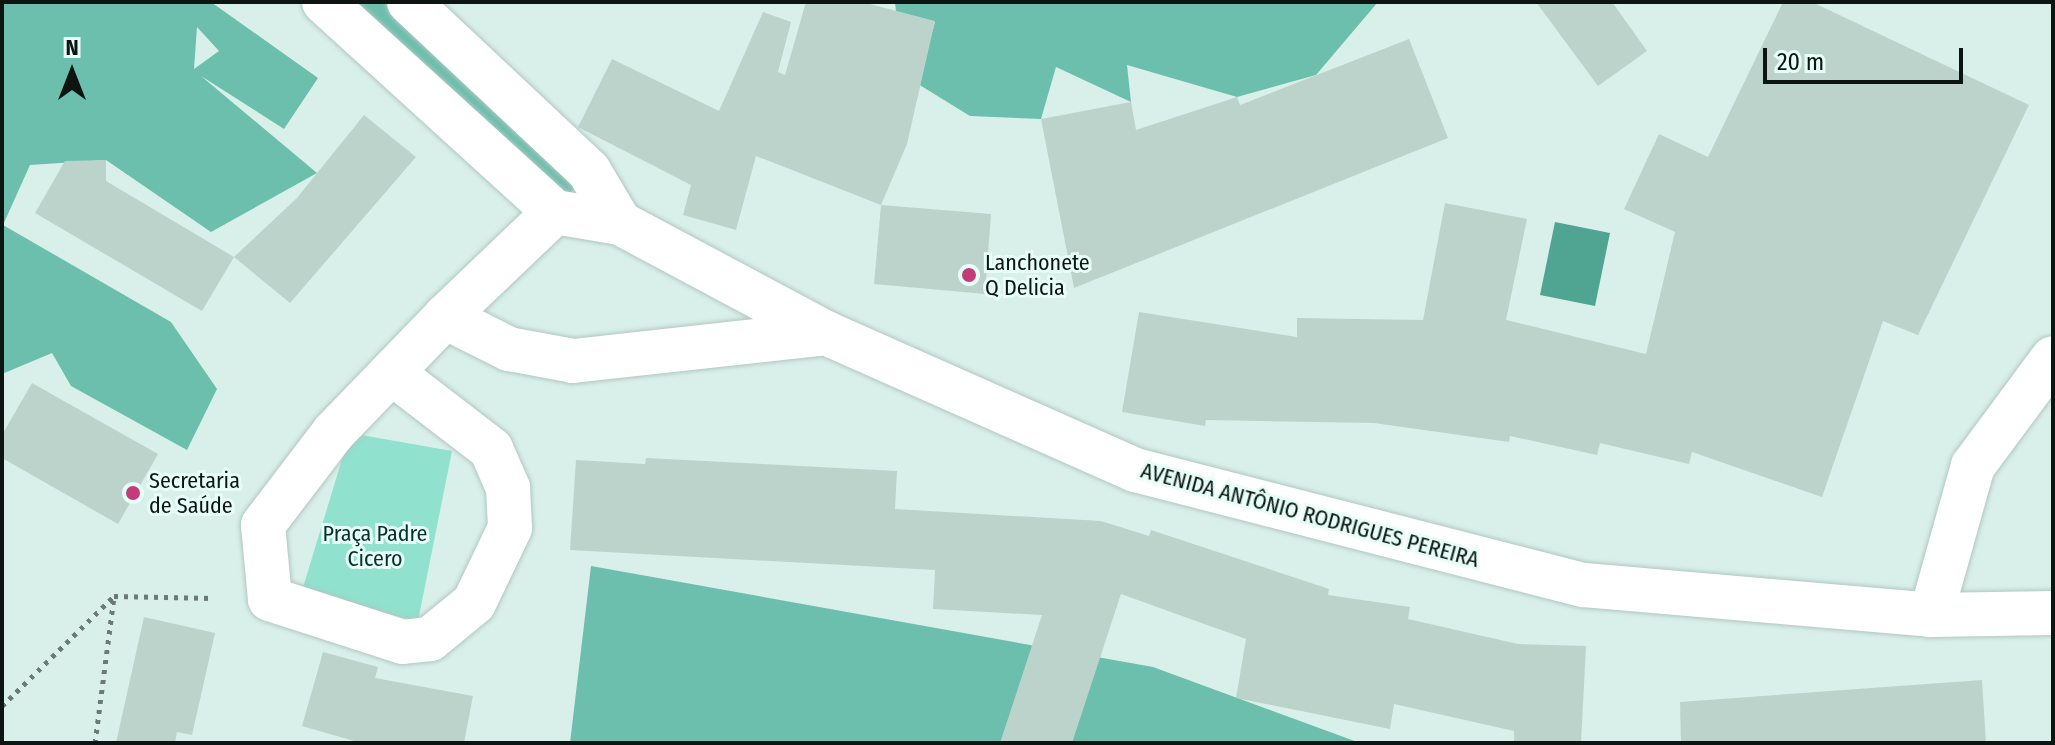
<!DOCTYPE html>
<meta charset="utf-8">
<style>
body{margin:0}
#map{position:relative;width:2055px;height:745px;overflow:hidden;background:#d9f0ea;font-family:"Fira Sans Condensed",sans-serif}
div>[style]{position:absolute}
.green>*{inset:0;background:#90e1ce}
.forest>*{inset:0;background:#6bbfac}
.water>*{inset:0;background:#50a592}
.building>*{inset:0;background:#bcd3cc}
.path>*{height:5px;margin-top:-2.5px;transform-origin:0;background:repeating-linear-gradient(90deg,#6b7a76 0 4px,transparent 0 10px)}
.roads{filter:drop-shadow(0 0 2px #b1c7c1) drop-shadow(0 0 2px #b1c7c1)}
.minor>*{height:44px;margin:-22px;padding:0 22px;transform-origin:22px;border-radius:22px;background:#fff}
.tertiary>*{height:44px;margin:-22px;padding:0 22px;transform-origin:22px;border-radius:22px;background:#fff}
.dots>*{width:22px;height:22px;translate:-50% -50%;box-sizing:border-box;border:4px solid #e6fef7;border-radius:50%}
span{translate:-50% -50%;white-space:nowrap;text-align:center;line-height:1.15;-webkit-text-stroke:6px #e6fef7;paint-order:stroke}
.poi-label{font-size:22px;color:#0c1512}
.left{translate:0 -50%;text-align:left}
.street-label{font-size:22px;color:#0c1512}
.park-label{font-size:22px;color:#08312a}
.frame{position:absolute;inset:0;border:4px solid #0c1512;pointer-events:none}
.north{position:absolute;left:32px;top:32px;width:80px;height:80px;-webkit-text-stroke:6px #e6fef7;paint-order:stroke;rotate:0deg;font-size:22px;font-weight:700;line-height:32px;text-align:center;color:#0c1512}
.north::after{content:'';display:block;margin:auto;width:28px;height:36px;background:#0c1512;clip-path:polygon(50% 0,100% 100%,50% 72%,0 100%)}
.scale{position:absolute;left:1763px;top:48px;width:200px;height:36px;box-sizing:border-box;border:4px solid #0c1512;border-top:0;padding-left:10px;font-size:24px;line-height:28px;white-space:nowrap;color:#0c1512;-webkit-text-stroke:6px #e6fef7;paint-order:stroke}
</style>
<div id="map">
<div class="green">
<div style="clip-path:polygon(350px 433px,452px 451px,418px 621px,301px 594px)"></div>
</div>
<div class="forest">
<div style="clip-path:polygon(evenodd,2px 2px,211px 2px,318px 78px,284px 129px,201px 76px,317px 173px,211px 232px,106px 160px,30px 165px,3px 225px,171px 322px,217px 389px,187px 450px,71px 386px,52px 353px,2px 374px,2px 2px,197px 27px,219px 51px,194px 69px,197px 27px)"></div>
<div style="clip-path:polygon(324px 2px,409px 2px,589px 171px,555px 212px)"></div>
<div style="clip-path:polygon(895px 2px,1378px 2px,1316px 75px,1237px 97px,1127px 65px,1131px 102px,1056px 67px,1041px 119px,970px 116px,918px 84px,935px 22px,896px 12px)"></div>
<div style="clip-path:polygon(591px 566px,1153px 667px,1360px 743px,570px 743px)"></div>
</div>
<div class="water">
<div style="clip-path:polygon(1555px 222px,1610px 233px,1595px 306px,1540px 295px)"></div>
</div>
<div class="building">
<div style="clip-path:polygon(806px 2px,862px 2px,935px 21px,907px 144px,881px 205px,756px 156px,736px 230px,683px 215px,691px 185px,578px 127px,612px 59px,719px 111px,763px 12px,791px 22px,778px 72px,785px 75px)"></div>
<div style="clip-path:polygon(1536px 2px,1612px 2px,1647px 51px,1598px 86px)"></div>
<div style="clip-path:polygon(1783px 2px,1812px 2px,2029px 105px,1918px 335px,1883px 321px,1822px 497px,1692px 452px,1689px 464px,1600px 443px,1597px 455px,1510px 436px,1509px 442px,1374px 423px,1206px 420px,1205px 426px,1122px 412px,1139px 312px,1297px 337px,1297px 318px,1423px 320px,1445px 203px,1527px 219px,1506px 320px,1646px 354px,1675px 232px,1624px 209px,1659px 134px,1708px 157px)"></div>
<div style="clip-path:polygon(1409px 39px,1448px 138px,1074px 288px,1041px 119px,1131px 102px,1136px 130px,1237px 97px,1240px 105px)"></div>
<div style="clip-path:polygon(364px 115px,416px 157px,290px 303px,234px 257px,297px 198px)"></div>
<div style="clip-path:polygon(106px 160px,106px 181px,234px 257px,202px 311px,35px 213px,65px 161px)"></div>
<div style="clip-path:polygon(881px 205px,991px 214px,985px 294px,874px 284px)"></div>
<div style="clip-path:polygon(32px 383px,158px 454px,118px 524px,2px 458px,2px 435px)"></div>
<div style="clip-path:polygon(646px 458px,897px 471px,895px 509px,1101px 521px,1149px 536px,1151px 530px,1329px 589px,1328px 595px,1410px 607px,1408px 619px,1518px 644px,1586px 646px,1581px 743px,1514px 743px,1514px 731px,1394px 704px,1390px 729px,1236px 698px,1246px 639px,1121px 594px,1072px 743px,1000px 743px,1042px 615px,933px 609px,935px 570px,570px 550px,576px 460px,645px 464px)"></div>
<div style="clip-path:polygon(144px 617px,215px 633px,192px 735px,177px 732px,175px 743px,116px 743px)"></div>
<div style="clip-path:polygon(323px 652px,378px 667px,375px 678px,473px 696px,464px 743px,361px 743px,302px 726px)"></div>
<div style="clip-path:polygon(1982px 680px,1986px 743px,1681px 743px,1680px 702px)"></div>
</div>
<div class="path">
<div style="left:2px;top:706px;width:157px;rotate:-44.5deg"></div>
<div style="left:114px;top:596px;width:99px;rotate:1.2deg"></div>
<div style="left:95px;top:743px;width:147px;rotate:-82.6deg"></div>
</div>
<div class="roads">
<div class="minor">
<div style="left:445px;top:317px;width:72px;rotate:26.6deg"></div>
<div style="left:509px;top:349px;width:65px;rotate:10.6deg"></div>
<div style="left:573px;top:361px;width:255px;rotate:-6.3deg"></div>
<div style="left:392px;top:373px;width:125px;rotate:37.5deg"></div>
<div style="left:491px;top:449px;width:43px;rotate:66.4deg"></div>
<div style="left:508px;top:488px;width:40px;rotate:87.1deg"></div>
<div style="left:510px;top:528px;width:83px;rotate:115.6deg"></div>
<div style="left:474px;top:603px;width:57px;rotate:140.7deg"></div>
<div style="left:430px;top:639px;width:27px;rotate:174deg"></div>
<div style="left:403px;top:642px;width:140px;rotate:-162.1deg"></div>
<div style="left:270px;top:599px;width:74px;rotate:-95.4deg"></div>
<div style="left:263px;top:525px;width:116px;rotate:-52.7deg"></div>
<div style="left:333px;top:433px;width:161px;rotate:-46deg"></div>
<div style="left:445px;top:317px;width:152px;rotate:-43.7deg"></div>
<div style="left:1931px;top:615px;width:155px;rotate:-74.3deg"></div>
<div style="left:1973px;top:466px;width:134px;rotate:-53.5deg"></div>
</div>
<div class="tertiary">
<div style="left:324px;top:2px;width:312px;rotate:42.3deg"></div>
<div style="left:409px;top:2px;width:247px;rotate:43.2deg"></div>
<div style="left:589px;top:171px;width:61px;rotate:59.2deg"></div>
<div style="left:555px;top:212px;width:66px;rotate:9.6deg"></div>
<div style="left:620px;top:223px;width:234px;rotate:28.1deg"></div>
<div style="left:826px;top:333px;width:338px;rotate:23.9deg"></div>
<div style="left:1135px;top:470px;width:463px;rotate:14.4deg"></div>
<div style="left:1584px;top:585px;width:348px;rotate:4.9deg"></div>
<div style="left:1931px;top:615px;width:122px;rotate:-0.9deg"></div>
</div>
</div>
<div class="dots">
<div style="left:969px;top:275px;background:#c33b78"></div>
<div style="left:133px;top:493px;background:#c33b78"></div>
</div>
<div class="poi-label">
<span class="left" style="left:985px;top:275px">Lanchonete<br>Q Delicia</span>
<span class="left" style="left:149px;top:493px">Secretaria<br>de Saúde</span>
</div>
<div class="street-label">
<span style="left:1310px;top:515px;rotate:15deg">AVENIDA ANTÔNIO RODRIGUES PEREIRA</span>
</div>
<div class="park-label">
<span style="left:375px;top:546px">Praça Padre<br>Cicero</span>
</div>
<div class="frame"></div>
<div class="north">N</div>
<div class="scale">20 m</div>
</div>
